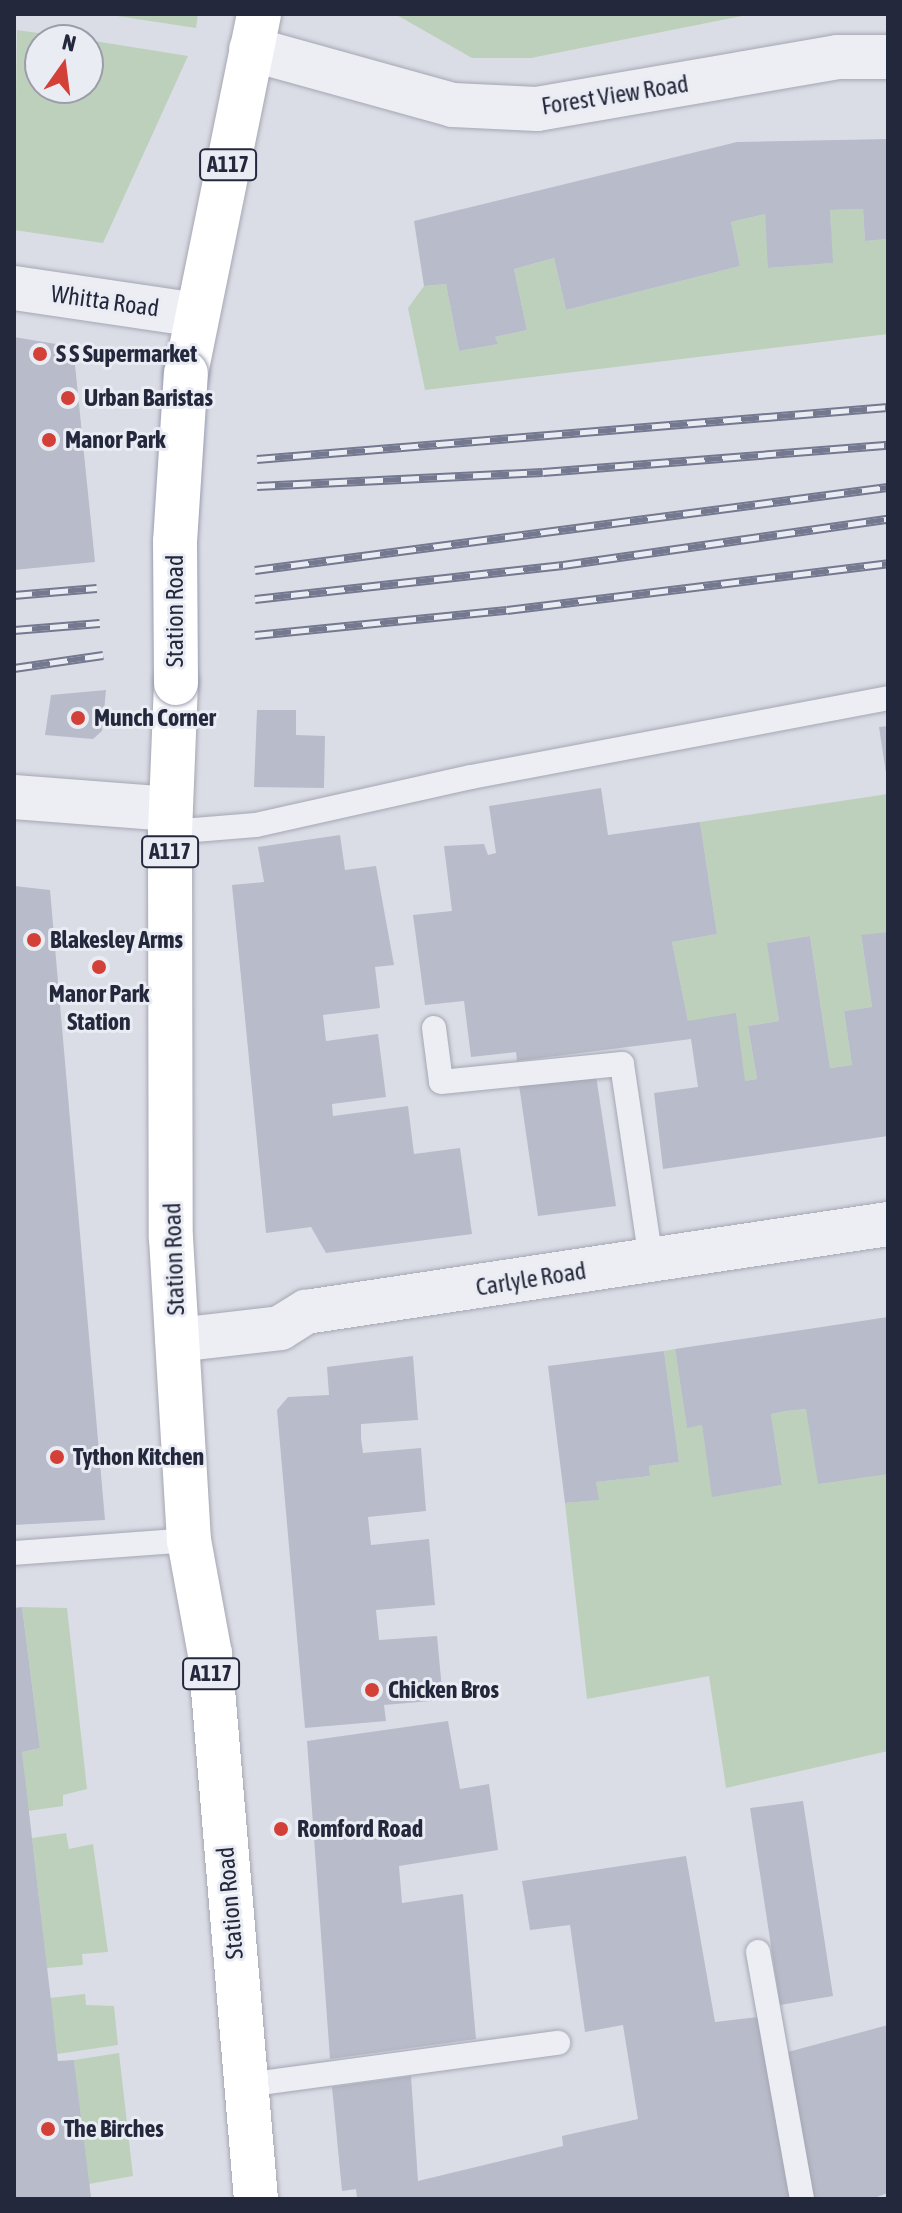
<!DOCTYPE html>
<style>
body{margin:0}
#map{position:relative;width:902px;height:2213px;overflow:hidden;background:#dbdde6;font-family:"Asap Condensed",sans-serif}
div>[style]{position:absolute}
.green>*{inset:0;background:#bdd0bb}
.building>*{inset:0;background:#b8bbc9}
.roads{filter:drop-shadow(0 0 2px #a4a7b3) drop-shadow(0 0 2px #a4a7b3)}
.lane>*{height:24px;margin:-12px;padding:0 12px;transform-origin:12px;border-radius:12px;background:#edeef4}
.street>*{height:44px;margin:-22px;padding:0 22px;transform-origin:22px;border-radius:22px;background:#edeef4}
.primary>*{height:44px;margin:-22px;padding:0 22px;transform-origin:22px;border-radius:22px;background:#fff}
.rail>*{height:9px;margin-top:-4.5px;transform-origin:0;background:repeating-linear-gradient(90deg,#eaecf4 0 18px,#747990 0 36px);box-sizing:border-box;border-block:2px solid #747990}
.bridges{filter:drop-shadow(0 0 2px #9a9eb2) drop-shadow(0 0 2px #9a9eb2)}
.primary-bridge>*{height:44px;margin:-22px;padding:0 22px;transform-origin:22px;border-radius:22px;background:#fff}
.dots>*{width:22px;height:22px;translate:-50% -50%;box-sizing:border-box;border:4px solid #eaecf4;border-radius:50%}
span{translate:-50% -50%;white-space:nowrap;text-align:center;line-height:1.15;-webkit-text-stroke:6px #eaecf4;paint-order:stroke}
.shield-label span{padding:2px 6px;background:#eaecf4;border:2px solid;border-radius:6px;-webkit-text-stroke-width:0}
.shield-label{font-size:22px;color:#24283c;font-weight:700}
.street-label{font-size:24px;color:#24283c}
.poi-label{font-size:24px;color:#24283c;font-weight:700}
.left{translate:0 -50%;text-align:left}
.frame{position:absolute;inset:0;border:16px solid #24283c;pointer-events:none}
.north{position:absolute;left:24px;top:24px;width:80px;height:80px;box-sizing:border-box;background:#eaecf4;border:2px solid #9b9eaa;border-radius:50%;rotate:14deg;font-size:22px;font-weight:700;line-height:32px;text-align:center;color:#24283c}
.north::after{content:'';display:block;margin:auto;width:28px;height:36px;background:#d34038;clip-path:polygon(50% 0,100% 100%,50% 72%,0 100%)}
</style>
<div id="map">
<div class="green">
<div style="clip-path:polygon(104px 14px,198px 14px,196px 28px)"></div>
<div style="clip-path:polygon(395px 14px,888px 14px,888px 15px,742px 16px,531px 58px,472px 58px)"></div>
<div style="clip-path:polygon(17px 30px,85px 40px,40px 40px,40px 88px,88px 88px,88px 40px,188px 56px,103px 243px,14px 230px)"></div>
<div style="clip-path:polygon(863px 209px,865px 241px,888px 239px,888px 334px,425px 390px,408px 308px,424px 286px,446px 284px,459px 351px,497px 344px,495px 337px,527px 330px,514px 269px,554px 258px,566px 310px,740px 266px,731px 222px,765px 214px,769px 268px,832px 263px,830px 210px)"></div>
<div style="clip-path:polygon(888px 794px,888px 932px,861px 936px,872px 1007px,844px 1011px,852px 1065px,830px 1068px,810px 936px,768px 943px,779px 1021px,748px 1026px,757px 1079px,745px 1081px,688px 1021px,672px 942px,717px 934px,700px 822px)"></div>
<div style="clip-path:polygon(675px 1349px,687px 1427px,702px 1425px,713px 1496px,782px 1485px,771px 1414px,786px 1411px,806px 1409px,888px 1474px,888px 1751px,726px 1788px,709px 1676px,587px 1699px,565px 1503px,598px 1500px,596px 1482px,650px 1476px,649px 1466px,679px 1462px,664px 1351px)"></div>
<div style="clip-path:polygon(22px 1607px,67px 1608px,87px 1789px,63px 1795px,63px 1806px,28px 1811px,22px 1752px,40px 1748px)"></div>
<div style="clip-path:polygon(66px 1833px,69px 1849px,93px 1844px,108px 1952px,82px 1954px,83px 1965px,47px 1968px,32px 1838px)"></div>
<div style="clip-path:polygon(85px 1994px,86px 2005px,114px 2006px,118px 2045px,57px 2054px,50px 1998px)"></div>
<div style="clip-path:polygon(119px 2053px,133px 2176px,89px 2184px,74px 2060px)"></div>
</div>
<div class="building">
<div style="clip-path:polygon(888px 139px,888px 239px,865px 241px,863px 209px,830px 210px,833px 263px,768px 268px,765px 214px,731px 222px,740px 266px,566px 310px,554px 258px,514px 269px,527px 330px,495px 337px,498px 344px,459px 351px,446px 284px,424px 286px,414px 221px,737px 142px)"></div>
<div style="clip-path:polygon(14px 337px,56px 344px,75px 365px,95px 562px,14px 570px)"></div>
<div style="clip-path:polygon(106px 690px,102px 731px,93px 739px,45px 735px,51px 695px)"></div>
<div style="clip-path:polygon(257px 710px,296px 710px,296px 735px,325px 736px,324px 788px,254px 787px)"></div>
<div style="clip-path:polygon(888px 726px,888px 773px,886px 773px,879px 727px)"></div>
<div style="clip-path:polygon(601px 788px,608px 835px,700px 822px,717px 934px,672px 942px,688px 1021px,736px 1013px,745px 1081px,757px 1079px,748px 1026px,779px 1021px,767px 943px,810px 936px,830px 1068px,852px 1065px,844px 1011px,872px 1007px,861px 935px,888px 932px,888px 1136px,663px 1169px,654px 1093px,698px 1087px,691px 1039px,517px 1061px,516px 1052px,471px 1057px,464px 1001px,425px 1005px,413px 915px,452px 911px,444px 846px,484px 844px,488px 855px,496px 853px,489px 806px)"></div>
<div style="clip-path:polygon(340px 835px,345px 870px,376px 866px,394px 965px,375px 967px,380px 1008px,323px 1015px,326px 1041px,378px 1034px,386px 1097px,332px 1104px,333px 1116px,408px 1106px,414px 1154px,460px 1148px,472px 1234px,326px 1253px,311px 1227px,266px 1233px,232px 885px,264px 882px,258px 847px)"></div>
<div style="clip-path:polygon(14px 886px,50px 890px,105px 1520px,14px 1525px)"></div>
<div style="clip-path:polygon(596px 1076px,616px 1206px,538px 1216px,519px 1085px)"></div>
<div style="clip-path:polygon(888px 1317px,888px 1474px,818px 1484px,806px 1409px,786px 1411px,771px 1414px,782px 1485px,712px 1497px,702px 1425px,687px 1428px,675px 1349px)"></div>
<div style="clip-path:polygon(664px 1351px,679px 1462px,649px 1466px,650px 1476px,596px 1482px,599px 1500px,565px 1503px,548px 1366px)"></div>
<div style="clip-path:polygon(413px 1356px,418px 1420px,361px 1424px,361px 1438px,363px 1453px,421px 1448px,426px 1511px,368px 1517px,371px 1545px,429px 1539px,435px 1605px,376px 1610px,379px 1640px,437px 1636px,443px 1700px,384px 1705px,386px 1721px,305px 1728px,277px 1410px,288px 1397px,329px 1395px,327px 1367px)"></div>
<div style="clip-path:polygon(22px 1607px,40px 1748px,22px 1752px,58px 2061px,74px 2060px,91px 2197px,82px 2199px,14px 2199px,14px 1608px)"></div>
<div style="clip-path:polygon(448px 1721px,460px 1789px,489px 1784px,498px 1850px,399px 1866px,402px 1903px,463px 1894px,476px 2039px,330px 2059px,307px 1741px)"></div>
<div style="clip-path:polygon(803px 1801px,833px 1996px,780px 2005px,750px 1808px)"></div>
<div style="clip-path:polygon(686px 1856px,715px 2022px,758px 2017px,790px 2199px,357px 2199px,356px 2189px,342px 2191px,332px 2087px,411px 2076px,418px 2181px,563px 2146px,562px 2136px,638px 2119px,623px 2025px,585px 2032px,570px 1925px,530px 1930px,522px 1881px)"></div>
<div style="clip-path:polygon(888px 2025px,888px 2193px,871px 2199px,811px 2199px,788px 2052px)"></div>
</div>
<div class="roads">
<div class="lane">
<div style="left:170px;top:832px;width:86px;rotate:-4.7deg"></div>
<div style="left:256px;top:825px;width:220px;rotate:-12.6deg"></div>
<div style="left:471px;top:777px;width:424px;rotate:-10.7deg"></div>
<div style="left:434px;top:1028px;width:54px;rotate:82.6deg"></div>
<div style="left:441px;top:1082px;width:182px;rotate:-5.7deg"></div>
<div style="left:622px;top:1064px;width:199px;rotate:81.6deg"></div>
<div style="left:14px;top:1553px;width:175px;rotate:-4.2deg"></div>
<div style="left:758px;top:1952px;width:251px;rotate:79.9deg"></div>
<div style="left:246px;top:2085px;width:315px;rotate:-7.7deg"></div>
</div>
<div class="street">
<div style="left:251px;top:49px;width:210px;rotate:15.5deg"></div>
<div style="left:453px;top:105px;width:84px;rotate:2.7deg"></div>
<div style="left:537px;top:109px;width:304px;rotate:-9.8deg"></div>
<div style="left:837px;top:57px;width:51px"></div>
<div style="left:14px;top:288px;width:184px;rotate:8.4deg"></div>
<div style="left:14px;top:797px;width:157px;rotate:4.4deg"></div>
<div style="left:177px;top:1340px;width:104px;rotate:-6.6deg"></div>
<div style="left:280px;top:1328px;width:31px;rotate:-32deg"></div>
<div style="left:306px;top:1312px;width:589px;rotate:-8.6deg"></div>
</div>
<div class="primary">
<div style="left:186px;top:373px;width:366px;rotate:-78.5deg"></div>
<div style="left:176px;top:683px;width:149px;rotate:92.3deg"></div>
<div style="left:170px;top:832px;width:406px;rotate:89.9deg"></div>
<div style="left:171px;top:1238px;width:303px;rotate:86.6deg"></div>
<div style="left:189px;top:1540px;width:116px;rotate:79.6deg"></div>
<div style="left:210px;top:1654px;width:547px;rotate:85.18deg"></div>
</div>
</div>
<div class="rail">
<div style="left:257px;top:459px;width:633px;rotate:-4.71deg"></div>
<div style="left:257px;top:486px;width:286px;rotate:-2.8deg"></div>
<div style="left:543px;top:472px;width:346px;rotate:-4.5deg"></div>
<div style="left:255px;top:570px;width:638px;rotate:-7.47deg"></div>
<div style="left:14px;top:595px;width:83px;rotate:-4.8deg"></div>
<div style="left:255px;top:599px;width:310px;rotate:-6.3deg"></div>
<div style="left:563px;top:565px;width:328px;rotate:-8.1deg"></div>
<div style="left:14px;top:630px;width:86px;rotate:-4.7deg"></div>
<div style="left:255px;top:635px;width:253px;rotate:-5.7deg"></div>
<div style="left:507px;top:610px;width:384px;rotate:-7deg"></div>
<div style="left:14px;top:668px;width:90px;rotate:-8.3deg"></div>
</div>
<div class="bridges">
<div class="primary-bridge">
<div style="left:176px;top:683px;width:141px;rotate:-90.4deg"></div>
<div style="left:175px;top:542px;width:169px;rotate:-86.3deg"></div>
</div>
</div>
<div class="dots">
<div style="left:40px;top:354px;background:#d34038"></div>
<div style="left:68px;top:398px;background:#d34038"></div>
<div style="left:49px;top:440px;background:#d34038"></div>
<div style="left:78px;top:718px;background:#d34038"></div>
<div style="left:34px;top:940px;background:#d34038"></div>
<div style="left:99px;top:967px;background:#d34038"></div>
<div style="left:57px;top:1457px;background:#d34038"></div>
<div style="left:372px;top:1690px;background:#d34038"></div>
<div style="left:281px;top:1829px;background:#d34038"></div>
<div style="left:48px;top:2129px;background:#d34038"></div>
</div>
<div class="shield-label">
<span style="left:228px;top:165px">A117</span>
<span style="left:170px;top:852px">A117</span>
<span style="left:211px;top:1674px">A117</span>
</div>
<div class="street-label">
<span style="left:615px;top:95px;rotate:-9deg">Forest View Road</span>
<span style="left:105px;top:301px;rotate:8deg">Whitta Road</span>
<span style="left:175px;top:611px;rotate:-90deg">Station Road</span>
<span style="left:174px;top:1259px;rotate:-92deg">Station Road</span>
<span style="left:531px;top:1279px;rotate:-9deg">Carlyle Road</span>
<span style="left:230px;top:1903px;rotate:-95deg">Station Road</span>
</div>
<div class="poi-label">
<span class="left" style="left:56px;top:354px">S S Supermarket</span>
<span class="left" style="left:84px;top:398px">Urban Baristas</span>
<span class="left" style="left:65px;top:440px">Manor Park</span>
<span class="left" style="left:94px;top:718px">Munch Corner</span>
<span class="left" style="left:50px;top:940px">Blakesley Arms</span>
<span style="left:99px;top:1008px">Manor Park<br>Station</span>
<span class="left" style="left:73px;top:1457px">Tython Kitchen</span>
<span class="left" style="left:388px;top:1690px">Chicken Bros</span>
<span class="left" style="left:297px;top:1829px">Romford Road</span>
<span class="left" style="left:64px;top:2129px">The Birches</span>
</div>
<div class="frame"></div>
<div class="north">N</div>
</div>
